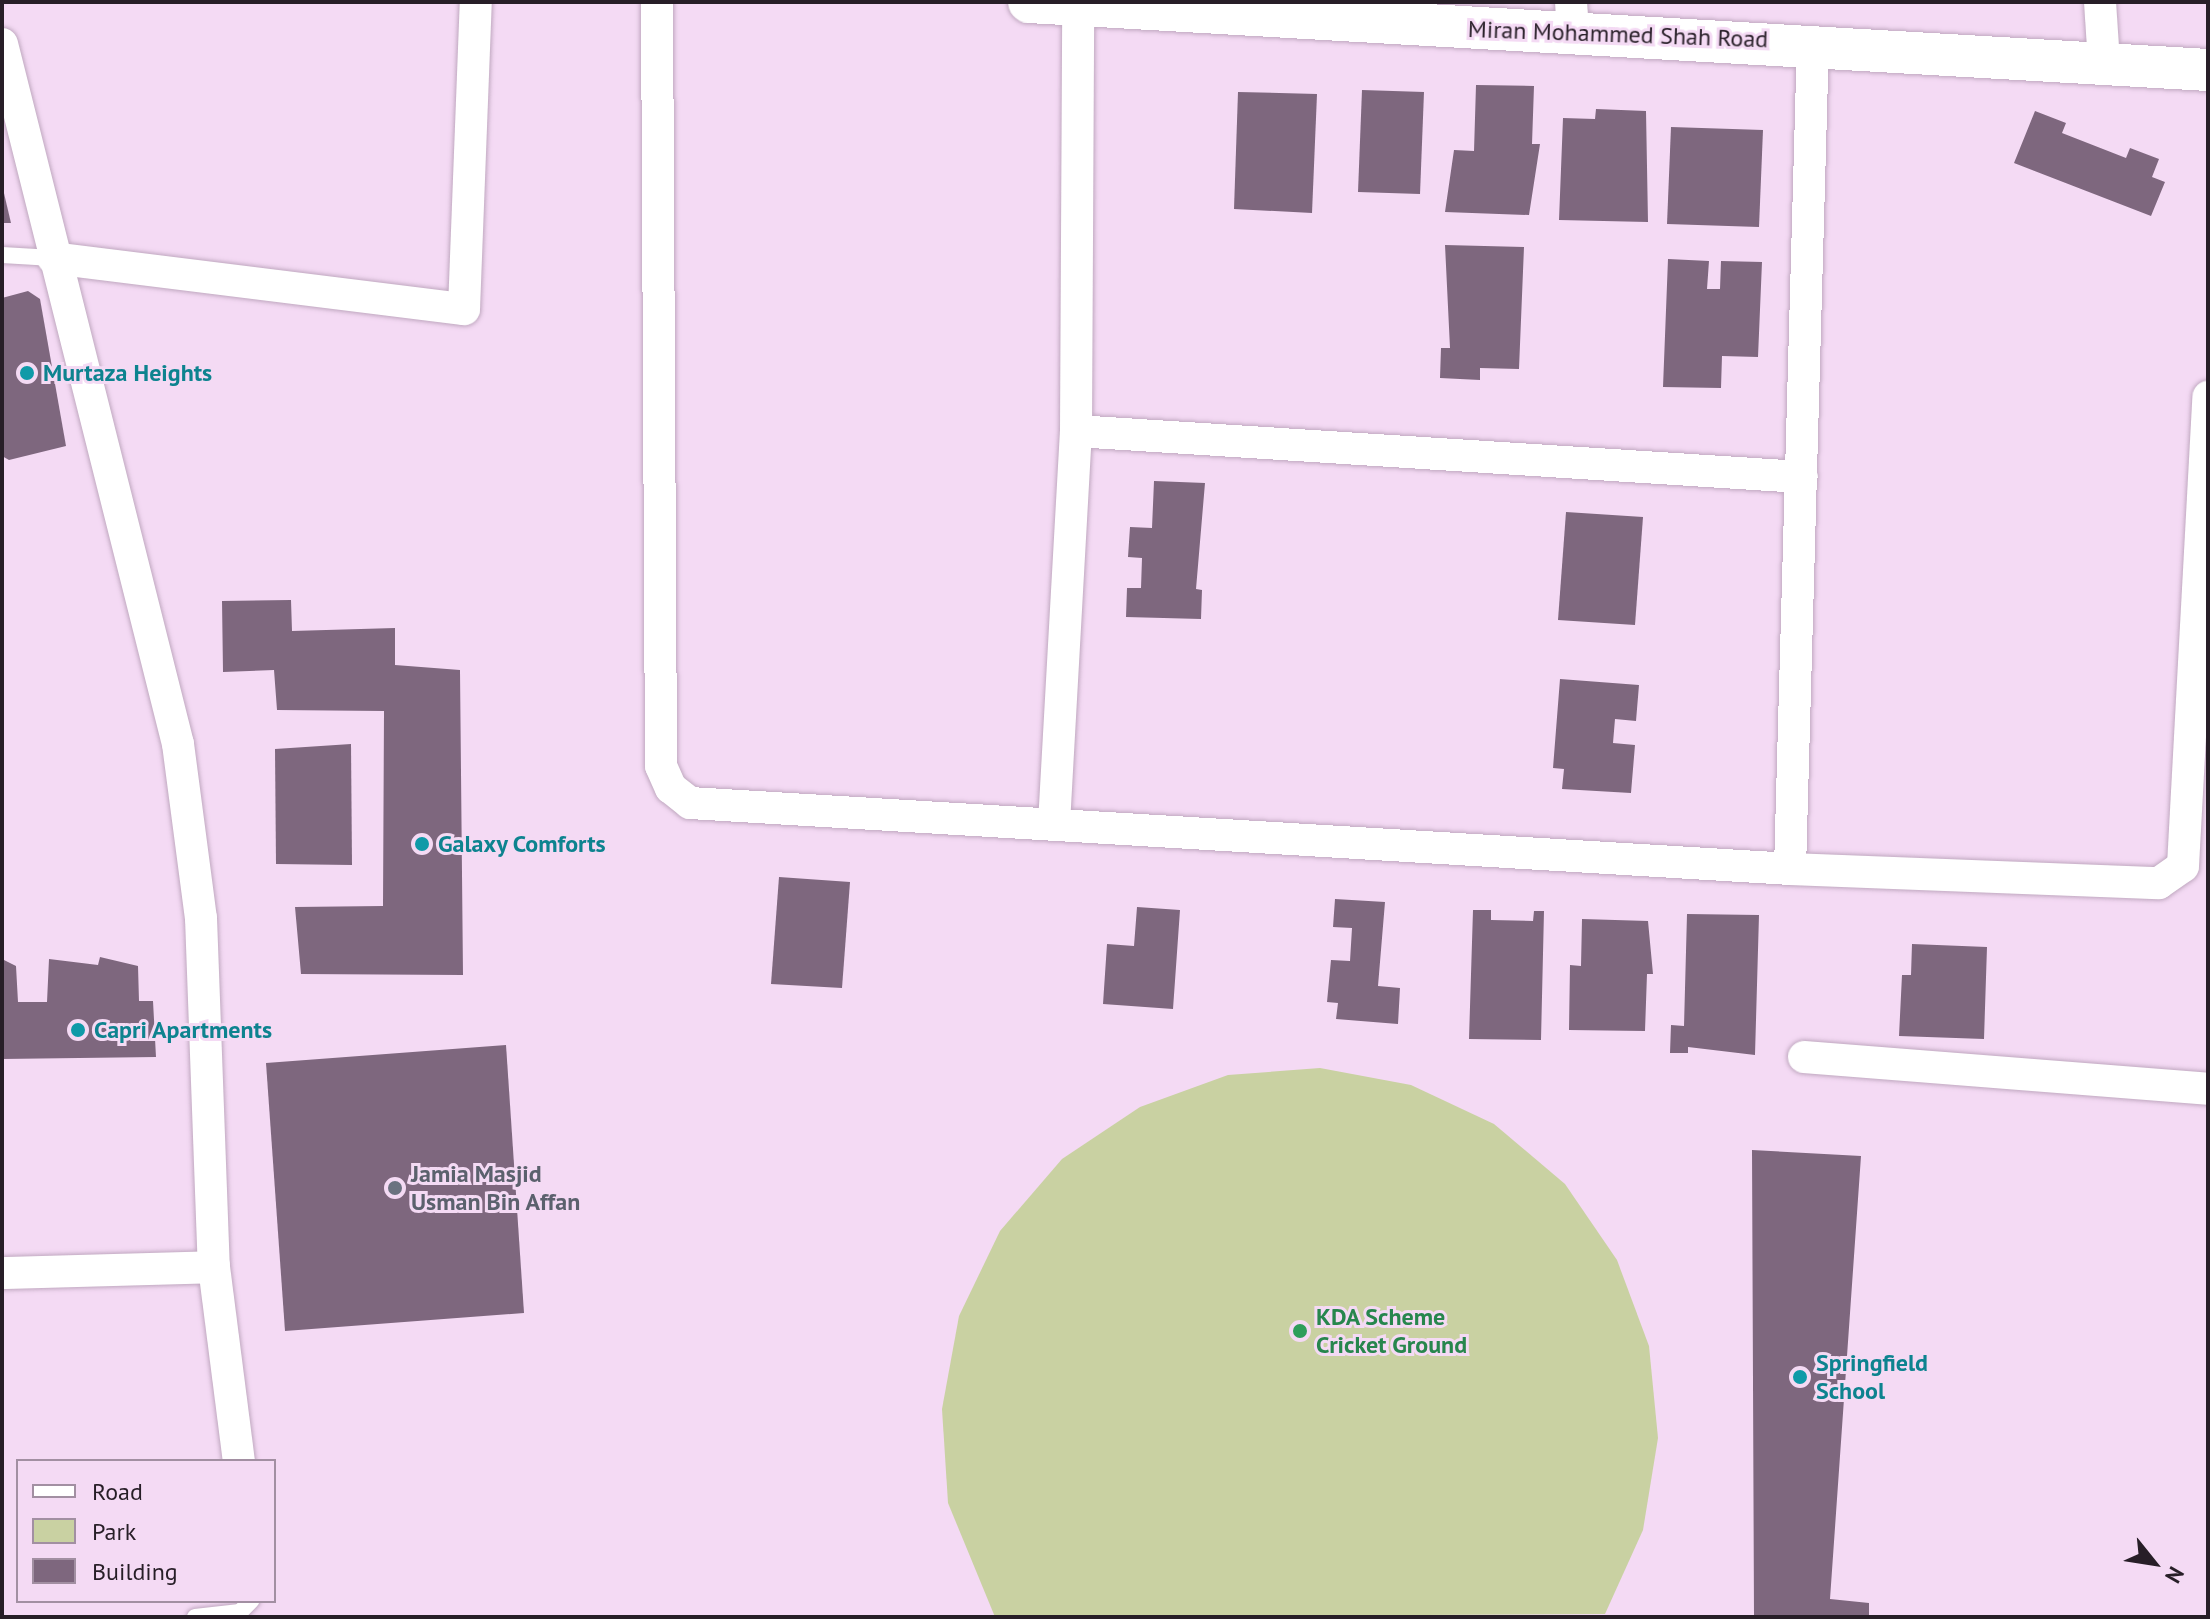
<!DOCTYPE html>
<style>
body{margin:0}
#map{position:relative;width:2210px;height:1619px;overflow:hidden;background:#f4daf4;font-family:"PT Sans",sans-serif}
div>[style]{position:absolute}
.green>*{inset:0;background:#c9d1a2}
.building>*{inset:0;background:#7e677e}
.roads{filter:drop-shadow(0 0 2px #c0a8c0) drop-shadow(0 0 2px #c0a8c0)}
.service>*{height:16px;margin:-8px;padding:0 8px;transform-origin:8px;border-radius:8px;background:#fff}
.minor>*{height:32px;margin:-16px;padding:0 16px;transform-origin:16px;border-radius:16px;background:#fff}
.tertiary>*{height:42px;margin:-21px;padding:0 21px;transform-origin:21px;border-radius:21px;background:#fff}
.dots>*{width:22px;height:22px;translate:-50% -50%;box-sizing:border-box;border:4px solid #f4daf4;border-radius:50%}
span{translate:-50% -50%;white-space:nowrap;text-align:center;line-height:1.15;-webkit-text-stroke:6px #f4daf4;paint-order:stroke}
.street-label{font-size:24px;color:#271e27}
.culture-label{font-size:24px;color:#0d838f;font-weight:700}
.left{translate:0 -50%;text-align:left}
.worship-label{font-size:24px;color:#5b616d;font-weight:700}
.leisure-label{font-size:24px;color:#27864d;font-weight:700}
.frame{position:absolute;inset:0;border:4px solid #271e27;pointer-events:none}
.legend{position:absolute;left:16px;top:1459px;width:260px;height:144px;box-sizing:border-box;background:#f4daf4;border:2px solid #a28fa2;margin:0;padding:10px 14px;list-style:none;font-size:24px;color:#271e27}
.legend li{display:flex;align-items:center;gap:16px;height:40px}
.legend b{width:40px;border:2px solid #a28fa2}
.north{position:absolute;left:2114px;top:1523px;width:80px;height:80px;-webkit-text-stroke:6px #f4daf4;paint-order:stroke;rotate:120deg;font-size:22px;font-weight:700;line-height:32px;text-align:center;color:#271e27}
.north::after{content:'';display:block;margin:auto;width:28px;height:36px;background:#271e27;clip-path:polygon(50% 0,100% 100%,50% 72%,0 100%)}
</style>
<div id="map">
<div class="green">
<div style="clip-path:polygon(1320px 1068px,1411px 1085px,1494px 1124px,1565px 1184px,1617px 1260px,1649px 1346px,1658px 1438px,1643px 1530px,1605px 1614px,995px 1617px,948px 1503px,942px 1409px,959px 1316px,1000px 1231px,1062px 1159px,1140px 1107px,1228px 1075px)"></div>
</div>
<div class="building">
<div style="clip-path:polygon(1476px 85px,1534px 86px,1532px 144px,1540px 144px,1529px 215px,1445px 212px,1454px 150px,1474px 151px)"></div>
<div style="clip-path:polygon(1362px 90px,1424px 92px,1420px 194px,1358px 192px)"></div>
<div style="clip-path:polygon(1238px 92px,1317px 94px,1312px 213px,1234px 209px)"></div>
<div style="clip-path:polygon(1596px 109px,1646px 111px,1648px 222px,1559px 220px,1563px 118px,1595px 119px)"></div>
<div style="clip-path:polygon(2035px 111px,2066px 123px,2062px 133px,2126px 158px,2130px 148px,2159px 159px,2152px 177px,2165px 182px,2151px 216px,2014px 163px)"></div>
<div style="clip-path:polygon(1671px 127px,1763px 130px,1759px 227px,1667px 224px)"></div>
<div style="clip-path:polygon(2px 189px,3px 189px,11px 223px,2px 223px)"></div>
<div style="clip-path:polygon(1445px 245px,1524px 247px,1519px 369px,1480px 368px,1480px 380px,1440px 378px,1441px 348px,1450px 348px)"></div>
<div style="clip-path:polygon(1668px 259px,1709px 261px,1707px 289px,1720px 289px,1721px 261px,1762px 262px,1758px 357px,1722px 356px,1721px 388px,1663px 387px)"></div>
<div style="clip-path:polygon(28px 291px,40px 299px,66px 446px,9px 460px,2px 456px,2px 298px)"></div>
<div style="clip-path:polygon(1154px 481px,1205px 483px,1196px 589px,1202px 590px,1201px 619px,1126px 617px,1127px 588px,1141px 588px,1142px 558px,1128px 557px,1130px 527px,1152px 528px)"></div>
<div style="clip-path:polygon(1566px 512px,1643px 517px,1635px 625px,1558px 620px)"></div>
<div style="clip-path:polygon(291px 600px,292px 631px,395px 628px,395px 665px,460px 670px,463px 975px,301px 974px,295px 907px,383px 906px,384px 711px,277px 710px,274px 670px,223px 672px,222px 601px)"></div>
<div style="clip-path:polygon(1560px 679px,1639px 685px,1636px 721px,1615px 719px,1613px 743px,1635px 745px,1631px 793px,1562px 789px,1564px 769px,1553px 768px)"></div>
<div style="clip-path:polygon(351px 744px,352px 865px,276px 864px,275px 749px)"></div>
<div style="clip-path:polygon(779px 877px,850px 882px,842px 988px,771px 984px)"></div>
<div style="clip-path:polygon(1335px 899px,1385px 902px,1378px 986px,1400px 988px,1398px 1024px,1336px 1019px,1338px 1003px,1327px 1002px,1331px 960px,1350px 961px,1352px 928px,1333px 927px)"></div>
<div style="clip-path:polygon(1137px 907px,1180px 910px,1173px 1009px,1103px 1004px,1107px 944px,1134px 946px)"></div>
<div style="clip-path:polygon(1473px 910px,1491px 910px,1491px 920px,1533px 921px,1534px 911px,1544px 911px,1541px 1040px,1469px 1039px)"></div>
<div style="clip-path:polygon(1687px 914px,1759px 915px,1755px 1055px,1688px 1047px,1688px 1053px,1670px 1053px,1671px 1025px,1684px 1026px)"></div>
<div style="clip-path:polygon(1582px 919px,1648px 921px,1653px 974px,1647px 974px,1645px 1031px,1569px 1030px,1570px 965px,1581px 966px)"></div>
<div style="clip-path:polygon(1912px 944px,1987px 947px,1984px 1039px,1899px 1036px,1902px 975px,1911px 975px)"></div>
<div style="clip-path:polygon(100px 957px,138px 966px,139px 1001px,153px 1001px,156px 1057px,2px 1059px,2px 959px,16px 966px,18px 1002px,47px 1002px,49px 959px,98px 965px)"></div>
<div style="clip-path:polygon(506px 1045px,524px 1313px,285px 1331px,266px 1063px)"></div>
<div style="clip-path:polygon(1752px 1150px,1861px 1156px,1830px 1599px,1869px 1603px,1869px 1617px,1754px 1617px)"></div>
</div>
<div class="roads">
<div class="service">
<div style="left:2px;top:255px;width:51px;rotate:3.4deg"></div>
<div style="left:195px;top:1617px;width:45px;rotate:-6.3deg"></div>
<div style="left:240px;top:1612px;width:16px;rotate:-45deg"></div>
</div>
<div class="minor">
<div style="left:657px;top:2px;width:764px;rotate:89.7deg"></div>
<div style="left:661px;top:766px;width:24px;rotate:66deg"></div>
<div style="left:671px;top:788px;width:24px;rotate:38deg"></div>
<div style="left:690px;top:803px;width:1102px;rotate:3.43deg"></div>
<div style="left:1790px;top:869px;width:369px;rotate:2.2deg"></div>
<div style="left:2159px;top:883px;width:29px;rotate:-35deg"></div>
<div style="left:2183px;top:866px;width:470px;rotate:-86.9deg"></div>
<div style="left:1571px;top:2px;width:32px;rotate:86deg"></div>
<div style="left:2100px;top:2px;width:61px;rotate:86.2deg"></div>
<div style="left:2px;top:44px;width:722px;rotate:75.89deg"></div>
<div style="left:178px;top:744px;width:176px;rotate:82.5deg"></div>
<div style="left:201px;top:918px;width:349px;rotate:87.9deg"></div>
<div style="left:214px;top:1267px;width:196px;rotate:82.7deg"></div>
<div style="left:53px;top:258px;width:414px;rotate:7.1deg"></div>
<div style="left:464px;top:309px;width:307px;rotate:-87.8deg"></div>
<div style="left:1076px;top:431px;width:727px;rotate:3.63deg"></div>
<div style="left:1054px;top:824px;width:394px;rotate:-86.8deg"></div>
<div style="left:1076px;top:431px;width:425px;rotate:-89.7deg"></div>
<div style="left:1790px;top:869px;width:827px;rotate:-88.41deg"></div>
<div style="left:1804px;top:1057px;width:405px;rotate:4.5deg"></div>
<div style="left:2px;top:1273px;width:212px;rotate:-1.6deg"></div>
</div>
<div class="tertiary">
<div style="left:1029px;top:2px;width:1181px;rotate:3.3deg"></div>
</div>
</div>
<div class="dots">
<div style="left:27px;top:373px;background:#0f9aa8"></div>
<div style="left:422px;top:844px;background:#0f9aa8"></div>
<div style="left:78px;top:1030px;background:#0f9aa8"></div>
<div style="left:395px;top:1188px;background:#6b7280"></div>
<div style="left:1300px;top:1331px;background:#2e9e5b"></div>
<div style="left:1800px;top:1377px;background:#0f9aa8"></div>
</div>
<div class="street-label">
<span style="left:1618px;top:34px;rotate:2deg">Miran Mohammed Shah Road</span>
</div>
<div class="culture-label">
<span class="left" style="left:43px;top:373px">Murtaza Heights</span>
<span class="left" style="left:438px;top:844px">Galaxy Comforts</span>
<span class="left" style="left:94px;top:1030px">Capri Apartments</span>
<span class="left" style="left:1816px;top:1377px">Springfield<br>School</span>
</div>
<div class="worship-label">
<span class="left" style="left:411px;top:1188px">Jamia Masjid<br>Usman Bin Affan</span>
</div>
<div class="leisure-label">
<span class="left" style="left:1316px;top:1331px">KDA Scheme<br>Cricket Ground</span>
</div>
<div class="frame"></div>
<ul class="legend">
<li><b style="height:10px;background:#fff"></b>Road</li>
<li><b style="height:22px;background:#c9d1a2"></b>Park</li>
<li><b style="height:22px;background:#7e677e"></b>Building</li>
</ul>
<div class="north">N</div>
</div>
